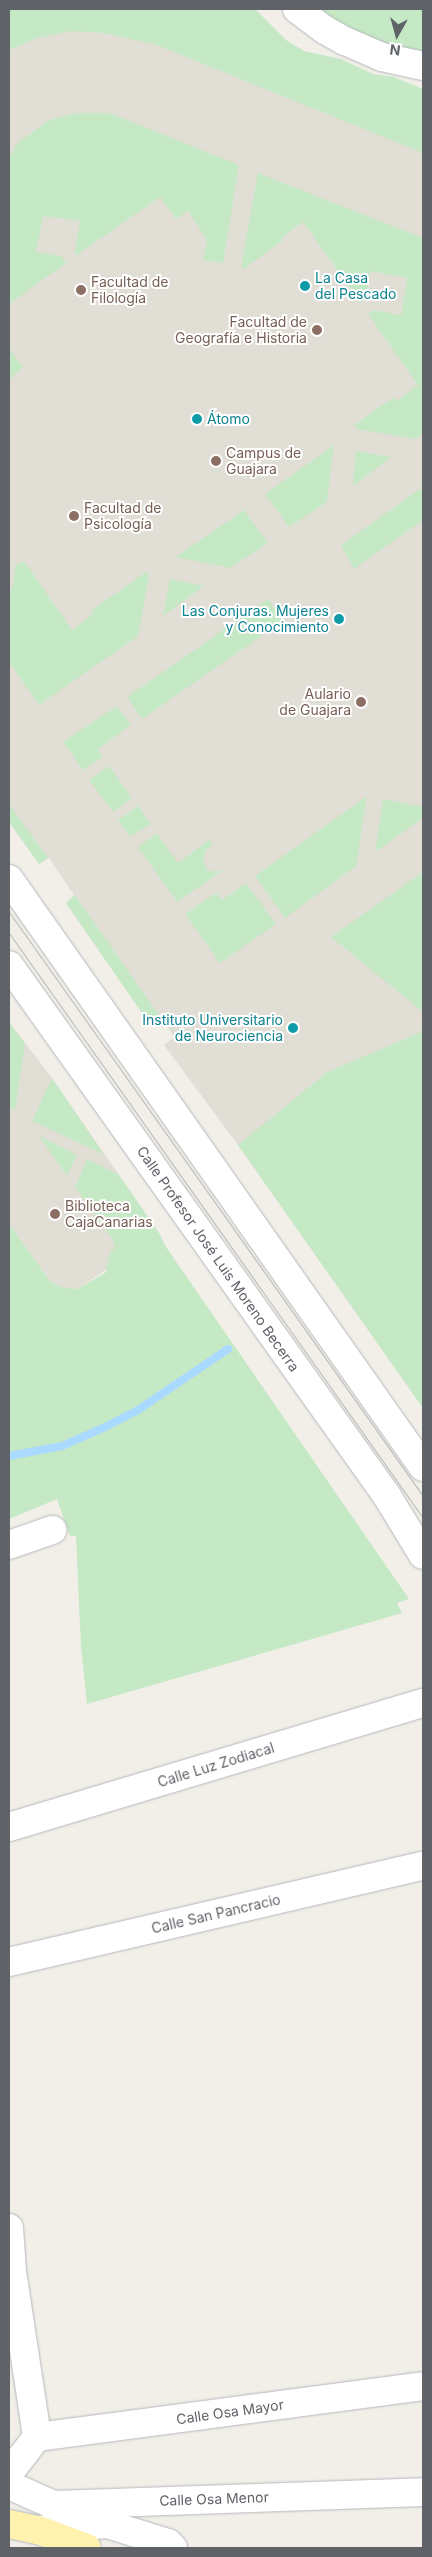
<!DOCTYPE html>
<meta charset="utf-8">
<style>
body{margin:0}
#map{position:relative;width:432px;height:2557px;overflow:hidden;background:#f1efe8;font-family:Inter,sans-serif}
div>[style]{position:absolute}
.education>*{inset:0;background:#e1ded6}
.green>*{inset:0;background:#c5e8c5}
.stream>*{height:8px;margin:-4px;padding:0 4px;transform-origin:4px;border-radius:4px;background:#aadaff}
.roads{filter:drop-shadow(0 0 1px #b5b8bc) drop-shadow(0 0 1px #b5b8bc)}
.minor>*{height:28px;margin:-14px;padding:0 14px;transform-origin:14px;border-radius:14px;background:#fff}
.major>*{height:28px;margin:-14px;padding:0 14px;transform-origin:14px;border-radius:14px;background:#fff2af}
.tram>*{height:1px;margin:-0.5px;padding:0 0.5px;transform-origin:0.5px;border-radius:0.5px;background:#b6b7b8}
.dots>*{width:14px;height:14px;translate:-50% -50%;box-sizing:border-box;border:2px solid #fff;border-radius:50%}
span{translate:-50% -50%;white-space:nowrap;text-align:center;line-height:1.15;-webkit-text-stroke:4px #fff;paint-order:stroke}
.culture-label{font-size:14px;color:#0d838f}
.left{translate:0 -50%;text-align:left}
.right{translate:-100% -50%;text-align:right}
.education-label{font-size:14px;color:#785e54}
.street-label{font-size:14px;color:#5f6368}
.frame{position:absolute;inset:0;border:10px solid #5f6368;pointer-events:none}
.north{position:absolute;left:372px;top:10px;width:50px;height:50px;-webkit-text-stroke:4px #fff;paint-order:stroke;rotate:187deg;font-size:14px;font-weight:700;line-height:20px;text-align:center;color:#5f6368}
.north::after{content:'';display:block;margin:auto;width:18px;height:22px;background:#5f6368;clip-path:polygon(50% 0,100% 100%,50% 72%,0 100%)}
</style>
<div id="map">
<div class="education">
<div style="clip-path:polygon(9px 9px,300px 64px,423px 101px,423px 1408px,238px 1145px,164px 1045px,174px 1037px,161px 1018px,151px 1026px,66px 903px,74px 895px,49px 858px,39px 864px,9px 822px)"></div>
<div style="clip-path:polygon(9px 1022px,52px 1078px,159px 1233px,78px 1289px,64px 1288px,51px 1282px,9px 1224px)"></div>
</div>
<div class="green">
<div style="clip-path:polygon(9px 9px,255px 9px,286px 40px,304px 51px,341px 59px,373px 74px,394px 77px,423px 89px,423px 153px,154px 44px,103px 33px,71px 31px,37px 38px,9px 50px)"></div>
<div style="clip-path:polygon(317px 9px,423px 9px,423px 53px,397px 49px,361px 35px)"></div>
<div style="clip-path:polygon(75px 113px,110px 113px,239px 165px,223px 263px,203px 260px,207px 240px,188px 211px,176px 219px,160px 197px,77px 255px,75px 252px,80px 221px,43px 216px,36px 252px,61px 256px,66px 263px,9px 304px,9px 158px,19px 142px,49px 120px)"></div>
<div style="clip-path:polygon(258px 173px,423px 238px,423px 434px,416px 439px,357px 429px,354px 425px,394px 397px,397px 401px,418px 385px,368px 314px,373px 310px,401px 315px,407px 278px,370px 271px,366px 300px,361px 303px,303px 222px,281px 238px,283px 240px,244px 269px,241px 266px)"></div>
<div style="clip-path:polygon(9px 348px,23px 367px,9px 380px)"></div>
<div style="clip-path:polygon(334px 445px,327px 502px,289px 527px,265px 494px)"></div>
<div style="clip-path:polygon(356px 451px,391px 457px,353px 486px)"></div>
<div style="clip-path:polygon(423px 487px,423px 520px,354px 569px,341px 545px)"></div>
<div style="clip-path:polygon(244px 510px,268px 543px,230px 568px,176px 557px)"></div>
<div style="clip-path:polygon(24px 561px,72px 630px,93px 614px,92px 610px,146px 572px,149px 576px,138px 636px,39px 705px,9px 662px,9px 589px,12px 589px,16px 565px)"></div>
<div style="clip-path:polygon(170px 579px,204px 586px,163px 616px)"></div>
<div style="clip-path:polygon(268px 599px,283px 621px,142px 719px,127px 697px)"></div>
<div style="clip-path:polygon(117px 706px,131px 725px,98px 749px,103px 757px,83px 770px,63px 742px)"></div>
<div style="clip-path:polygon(109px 766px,132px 798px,113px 812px,89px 780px)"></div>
<div style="clip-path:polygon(367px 796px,356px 866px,285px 918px,255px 876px)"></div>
<div style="clip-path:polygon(383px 799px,423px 807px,423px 818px,375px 852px)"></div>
<div style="clip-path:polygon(9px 804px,48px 858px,39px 864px,9px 822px)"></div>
<div style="clip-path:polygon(138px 806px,151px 824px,130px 837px,118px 820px)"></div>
<div style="clip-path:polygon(157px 833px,178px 863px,209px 840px,213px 845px,205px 851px,203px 862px,209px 871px,222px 871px,177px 902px,138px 847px)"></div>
<div style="clip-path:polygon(423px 872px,423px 1012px,331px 937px)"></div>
<div style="clip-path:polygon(246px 883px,276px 924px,220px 963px,185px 914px,216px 893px,222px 900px)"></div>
<div style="clip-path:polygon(75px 895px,161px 1018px,151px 1026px,66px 903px)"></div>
<div style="clip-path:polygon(9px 1022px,25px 1044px,15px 1110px,9px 1107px)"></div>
<div style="clip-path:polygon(423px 1031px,423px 1408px,238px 1145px,327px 1072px)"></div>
<div style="clip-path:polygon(52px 1078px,104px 1155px,105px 1155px,32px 1121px)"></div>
<div style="clip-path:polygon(39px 1136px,77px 1155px,67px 1176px)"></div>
<div style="clip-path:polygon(87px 1159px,119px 1175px,159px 1233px,166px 1247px,409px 1599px,397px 1603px,402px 1613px,87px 1704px,81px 1646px,76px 1536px,70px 1536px,57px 1499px,9px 1519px,9px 1224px,51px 1282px,64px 1288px,78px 1289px,106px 1272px,110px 1252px,115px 1249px,113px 1240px,75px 1187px)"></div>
</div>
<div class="stream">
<div style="left:9px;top:1456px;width:54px;rotate:-10.7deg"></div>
<div style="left:62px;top:1446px;width:45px;rotate:-23.7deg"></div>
<div style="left:103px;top:1428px;width:39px;rotate:-27deg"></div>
<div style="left:138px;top:1410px;width:109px;rotate:-34.1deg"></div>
</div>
<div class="roads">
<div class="minor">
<div style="left:297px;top:9px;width:35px;rotate:37deg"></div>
<div style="left:325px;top:30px;width:23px;rotate:29deg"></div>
<div style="left:345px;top:41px;width:40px;rotate:23.4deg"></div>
<div style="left:382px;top:57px;width:42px;rotate:12.4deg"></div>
<div style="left:9px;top:879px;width:719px;rotate:54.85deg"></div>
<div style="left:9px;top:965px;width:652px;rotate:54.55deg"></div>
<div style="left:387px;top:1496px;width:69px;rotate:58.6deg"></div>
<div style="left:9px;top:1545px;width:46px;rotate:-19.2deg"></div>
<div style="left:9px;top:1827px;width:432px;rotate:-16.7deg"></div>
<div style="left:9px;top:1962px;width:425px;rotate:-13.1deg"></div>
<div style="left:9px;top:2228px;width:43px;rotate:86deg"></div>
<div style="left:12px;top:2271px;width:168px;rotate:81.4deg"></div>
<div style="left:37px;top:2437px;width:46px;rotate:127.9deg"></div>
<div style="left:37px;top:2437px;width:389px;rotate:-7.5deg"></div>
<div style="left:9px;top:2485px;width:49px;rotate:24deg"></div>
<div style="left:54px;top:2505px;width:369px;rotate:-2deg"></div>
<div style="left:38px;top:2530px;width:69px;rotate:-5deg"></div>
<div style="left:107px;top:2524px;width:64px;rotate:17.3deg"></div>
<div style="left:168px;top:2543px;width:7px;rotate:45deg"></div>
</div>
<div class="major">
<div style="left:9px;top:2524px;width:30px;rotate:12deg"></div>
<div style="left:38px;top:2530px;width:52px;rotate:20.2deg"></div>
</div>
</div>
<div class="tram">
<div style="left:9px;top:912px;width:716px;rotate:54.67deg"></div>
<div style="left:9px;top:933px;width:717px;rotate:54.71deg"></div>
</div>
<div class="dots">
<div style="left:305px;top:286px;background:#0f9aa8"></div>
<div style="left:81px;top:290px;background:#8d6e63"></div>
<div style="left:317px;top:330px;background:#8d6e63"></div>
<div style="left:197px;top:419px;background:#0f9aa8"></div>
<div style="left:216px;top:461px;background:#8d6e63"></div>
<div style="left:74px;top:516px;background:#8d6e63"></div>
<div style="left:339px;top:619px;background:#0f9aa8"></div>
<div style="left:361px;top:702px;background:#8d6e63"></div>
<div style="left:293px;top:1028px;background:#0f9aa8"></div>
<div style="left:55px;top:1214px;background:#8d6e63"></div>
</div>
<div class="culture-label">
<span class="left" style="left:315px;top:286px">La Casa<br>del Pescado</span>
<span class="left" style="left:207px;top:419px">Átomo</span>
<span class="right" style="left:329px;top:619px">Las Conjuras. Mujeres<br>y Conocimiento</span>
<span class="right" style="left:283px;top:1028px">Instituto Universitario<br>de Neurociencia</span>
</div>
<div class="education-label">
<span class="left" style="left:91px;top:290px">Facultad de<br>Filología</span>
<span class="right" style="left:307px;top:330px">Facultad de<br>Geografía e Historia</span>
<span class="left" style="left:226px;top:461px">Campus de<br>Guajara</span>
<span class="left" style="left:84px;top:516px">Facultad de<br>Psicología</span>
<span class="right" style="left:351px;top:702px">Aulario<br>de Guajara</span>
<span class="left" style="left:65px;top:1214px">Biblioteca<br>CajaCanarias</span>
</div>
<div class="street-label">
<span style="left:218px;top:1259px;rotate:55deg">Calle Profesor José Luis Moreno Becerra</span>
<span style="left:216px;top:1765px;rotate:-17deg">Calle Luz Zodiacal</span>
<span style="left:216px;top:1914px;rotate:-13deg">Calle San Pancracio</span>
<span style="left:230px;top:2412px;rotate:-8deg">Calle Osa Mayor</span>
<span style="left:214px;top:2499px;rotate:-2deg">Calle Osa Menor</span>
</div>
<div class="frame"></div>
<div class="north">N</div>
</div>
